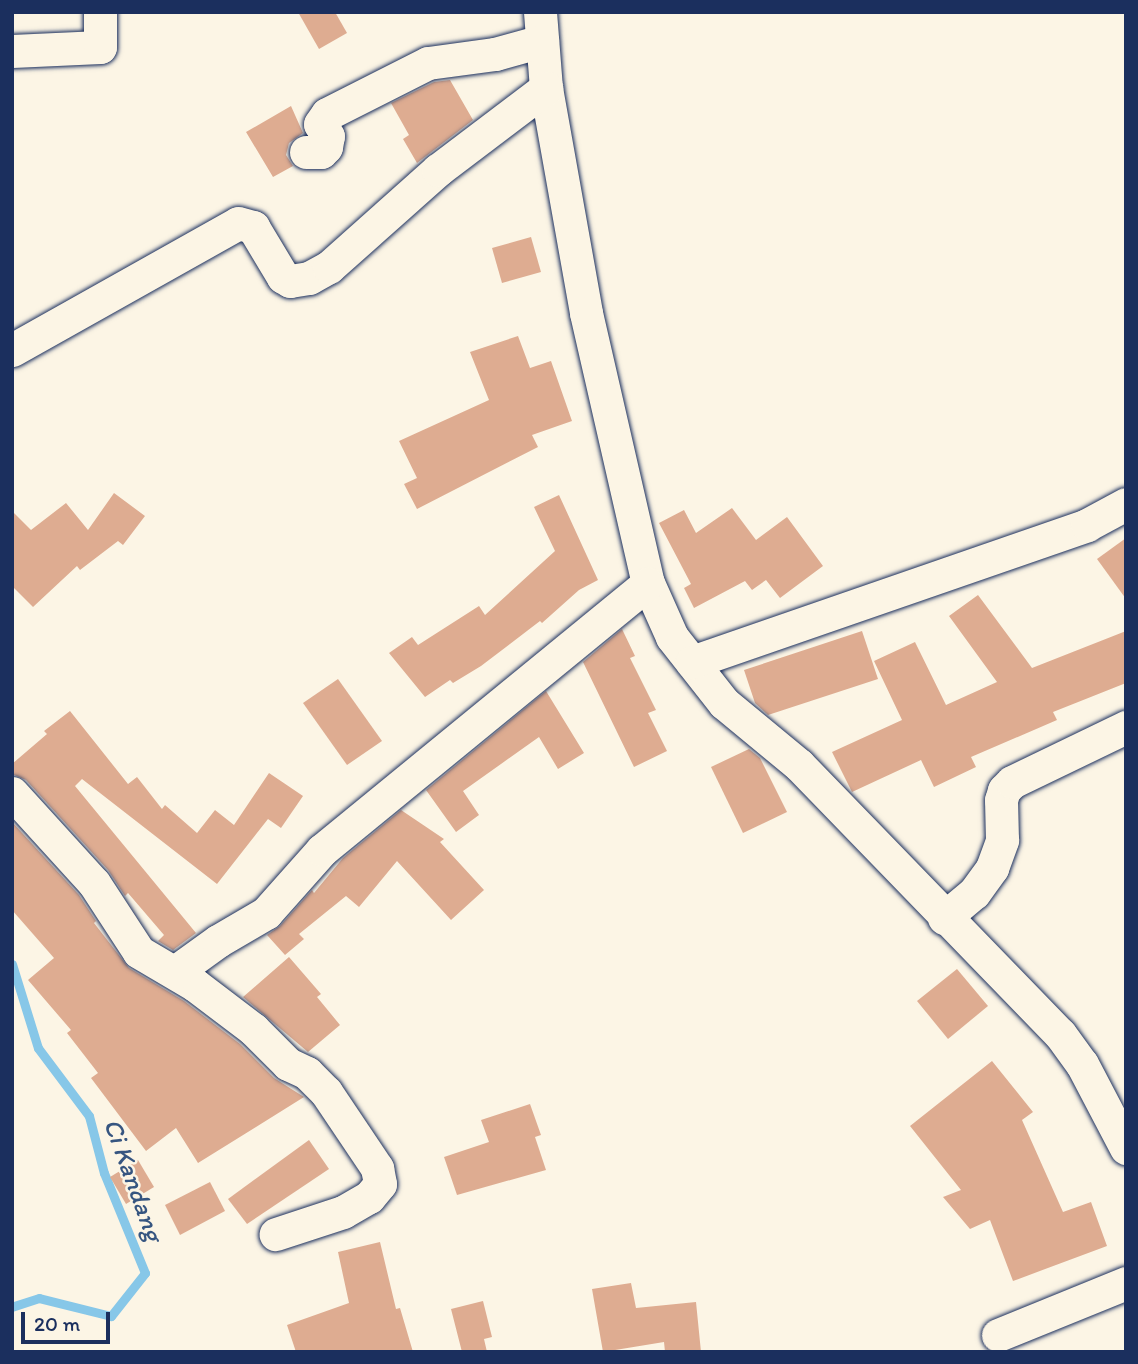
<!DOCTYPE html>
<style>
body{margin:0}
#map{position:relative;width:1138px;height:1364px;overflow:hidden;background:#fcf5e5;font-family:Itim,sans-serif}
div>[style]{position:absolute}
.stream>*{height:9px;margin:-4.5px;padding:0 4.5px;transform-origin:4.5px;border-radius:4.5px;background:#87c7e8}
.building>*{inset:0;background:#deac91}
.roads{filter:drop-shadow(0 0 2px #1b2f5e) drop-shadow(0 0 2px #1b2f5e)}
.minor>*{height:33px;margin:-16.5px;padding:0 16.5px;transform-origin:16.5px;border-radius:16.5px;background:#fcf5e5}
span{translate:-50% -50%;white-space:nowrap;text-align:center;line-height:1.15;-webkit-text-stroke:5px #fcf5e5;paint-order:stroke}
.water-label{font-size:26px;color:#365580;font-style:italic}
.frame{position:absolute;inset:0;border:14px solid #1b2f5e;pointer-events:none}
.scale{position:absolute;left:21px;top:1312px;width:89px;height:32px;box-sizing:border-box;border:4px solid #1b2f5e;border-top:0;padding-left:9px;font-size:21px;line-height:24px;white-space:nowrap;color:#1b2f5e;-webkit-text-stroke:5px #fcf5e5;paint-order:stroke}
</style>
<div id="map">
<div class="stream">
<div style="left:12px;top:964px;width:88px;rotate:72.8deg"></div>
<div style="left:38px;top:1048px;width:85px;rotate:53.1deg"></div>
<div style="left:89px;top:1116px;width:59px;rotate:75.3deg"></div>
<div style="left:104px;top:1173px;width:108px;rotate:67.7deg"></div>
<div style="left:145px;top:1273px;width:55px;rotate:128.3deg"></div>
<div style="left:111px;top:1316px;width:74px;rotate:-166deg"></div>
<div style="left:39px;top:1298px;width:28px;rotate:162deg"></div>
</div>
<div class="building">
<div style="clip-path:polygon(298px 12px,335px 12px,347px 33px,319px 49px)"></div>
<div style="clip-path:polygon(450px 80px,473px 120px,417px 163px,403px 139px,409px 135px,391px 103px,434px 82px)"></div>
<div style="clip-path:polygon(291px 106px,303px 133px,289px 143px,286px 155px,293px 166px,273px 177px,246px 132px)"></div>
<div style="clip-path:polygon(531px 237px,541px 272px,502px 283px,492px 248px)"></div>
<div style="clip-path:polygon(518px 336px,530px 368px,551px 361px,572px 421px,532px 435px,538px 447px,417px 509px,404px 484px,417px 478px,399px 441px,489px 400px,470px 352px)"></div>
<div style="clip-path:polygon(114px 493px,145px 516px,123px 545px,118px 541px,80px 570px,77px 566px,33px 607px,12px 586px,12px 511px,31px 530px,66px 503px,88px 530px)"></div>
<div style="clip-path:polygon(559px 495px,598px 580px,579px 590px,542px 623px,540px 621px,481px 666px,453px 683px,450px 680px,425px 697px,389px 653px,412px 637px,418px 645px,479px 606px,485px 615px,555px 551px,534px 507px)"></div>
<div style="clip-path:polygon(732px 508px,756px 540px,787px 517px,823px 566px,780px 598px,766px 580px,752px 590px,745px 581px,694px 608px,684px 588px,691px 584px,659px 523px,684px 510px,696px 533px)"></div>
<div style="clip-path:polygon(1126px 538px,1126px 599px,1097px 559px)"></div>
<div style="clip-path:polygon(978px 595px,1032px 668px,1126px 631px,1126px 683px,1053px 712px,1057px 720px,971px 757px,976px 767px,934px 787px,921px 760px,852px 792px,832px 752px,902px 720px,874px 661px,915px 642px,946px 705px,997px 682px,949px 616px)"></div>
<div style="clip-path:polygon(622px 629px,635px 656px,630px 658px,656px 710px,648px 713px,667px 751px,634px 767px,583px 662px)"></div>
<div style="clip-path:polygon(862px 631px,878px 679px,768px 715px,755px 703px,744px 670px)"></div>
<div style="clip-path:polygon(338px 679px,382px 741px,347px 765px,303px 703px)"></div>
<div style="clip-path:polygon(546px 691px,584px 753px,558px 769px,539px 737px,463px 791px,479px 815px,456px 832px,426px 790px)"></div>
<div style="clip-path:polygon(70px 711px,128px 784px,137px 777px,162px 809px,165px 805px,197px 833px,215px 810px,234px 825px,269px 773px,303px 796px,281px 828px,268px 819px,217px 884px,82px 779px,75px 786px,196px 933px,173px 950px,158px 941px,164px 935px,128px 893px,125px 896px,108px 870px,26px 780px,12px 774px,12px 764px,47px 734px,44px 731px)"></div>
<div style="clip-path:polygon(749px 749px,760px 758px,787px 812px,743px 833px,711px 767px)"></div>
<div style="clip-path:polygon(401px 810px,444px 839px,440px 842px,484px 890px,451px 920px,397px 861px,359px 907px,346px 896px,299px 934px,304px 939px,285px 955px,267px 935px,280px 926px,312px 890px,314px 893px,343px 858px)"></div>
<div style="clip-path:polygon(12px 822px,79px 895px,96px 921px,94px 923px,129px 968px,184px 1001px,240px 1044px,274px 1078px,304px 1097px,198px 1163px,176px 1128px,146px 1151px,91px 1078px,98px 1073px,67px 1033px,71px 1030px,28px 980px,54px 958px,12px 910px)"></div>
<div style="clip-path:polygon(289px 957px,321px 994px,317px 997px,340px 1025px,308px 1052px,243px 997px)"></div>
<div style="clip-path:polygon(957px 969px,988px 1006px,948px 1039px,917px 1001px)"></div>
<div style="clip-path:polygon(992px 1061px,1033px 1112px,1022px 1120px,1063px 1212px,1091px 1202px,1107px 1246px,1013px 1281px,990px 1220px,970px 1229px,943px 1197px,961px 1190px,910px 1126px)"></div>
<div style="clip-path:polygon(530px 1104px,541px 1135px,535px 1137px,546px 1170px,457px 1195px,444px 1157px,489px 1142px,481px 1120px)"></div>
<div style="clip-path:polygon(309px 1140px,329px 1169px,247px 1224px,228px 1199px)"></div>
<div style="clip-path:polygon(138px 1160px,154px 1187px,126px 1204px,110px 1177px)"></div>
<div style="clip-path:polygon(210px 1182px,225px 1211px,180px 1235px,165px 1205px)"></div>
<div style="clip-path:polygon(380px 1242px,396px 1309px,400px 1308px,413px 1352px,296px 1352px,287px 1325px,349px 1303px,338px 1252px)"></div>
<div style="clip-path:polygon(631px 1283px,636px 1308px,696px 1302px,701px 1352px,665px 1352px,664px 1342px,603px 1352px,592px 1289px)"></div>
<div style="clip-path:polygon(483px 1301px,492px 1337px,484px 1339px,487px 1352px,462px 1352px,451px 1309px)"></div>
</div>
<div class="roads">
<div class="minor">
<div style="left:540px;top:12px;width:76px;rotate:85.5deg"></div>
<div style="left:546px;top:88px;width:229px;rotate:79.9deg"></div>
<div style="left:586px;top:313px;width:277px;rotate:77.1deg"></div>
<div style="left:648px;top:583px;width:59px;rotate:66deg"></div>
<div style="left:672px;top:637px;width:84px;rotate:51.8deg"></div>
<div style="left:724px;top:703px;width:97px;rotate:39.6deg"></div>
<div style="left:799px;top:765px;width:375px;rotate:45.9deg"></div>
<div style="left:1060px;top:1034px;width:37px;rotate:54deg"></div>
<div style="left:1082px;top:1064px;width:95px;rotate:62.4deg"></div>
<div style="left:12px;top:51px;width:88px;rotate:-2.6deg"></div>
<div style="left:100px;top:47px;width:35px;rotate:-90deg"></div>
<div style="left:306px;top:152px;width:15px"></div>
<div style="left:321px;top:152px;width:7px;rotate:-45deg"></div>
<div style="left:326px;top:147px;width:11px;rotate:-80deg"></div>
<div style="left:328px;top:136px;width:14px;rotate:-124deg"></div>
<div style="left:320px;top:124px;width:12px;rotate:-55deg"></div>
<div style="left:327px;top:114px;width:113px;rotate:-26.8deg"></div>
<div style="left:428px;top:63px;width:68px;rotate:-7.7deg"></div>
<div style="left:495px;top:54px;width:49px;rotate:-15.5deg"></div>
<div style="left:12px;top:350px;width:259px;rotate:-29.3deg"></div>
<div style="left:238px;top:223px;width:16px;rotate:15deg"></div>
<div style="left:253px;top:227px;width:58px;rotate:59deg"></div>
<div style="left:283px;top:277px;width:8px;rotate:30deg"></div>
<div style="left:290px;top:281px;width:19px;rotate:-9deg"></div>
<div style="left:309px;top:278px;width:23px;rotate:-29deg"></div>
<div style="left:329px;top:267px;width:146px;rotate:-41.7deg"></div>
<div style="left:438px;top:170px;width:136px;rotate:-37.2deg"></div>
<div style="left:692px;top:662px;width:418px;rotate:-19.1deg"></div>
<div style="left:1087px;top:525px;width:44px;rotate:-28.3deg"></div>
<div style="left:12px;top:793px;width:122px;rotate:47.7deg"></div>
<div style="left:94px;top:883px;width:82px;rotate:56.9deg"></div>
<div style="left:139px;top:952px;width:65px;rotate:30.5deg"></div>
<div style="left:195px;top:985px;width:73px;rotate:37.2deg"></div>
<div style="left:253px;top:1029px;width:49px;rotate:45deg"></div>
<div style="left:288px;top:1064px;width:21px;rotate:25deg"></div>
<div style="left:307px;top:1073px;width:27px;rotate:45deg"></div>
<div style="left:326px;top:1092px;width:92px;rotate:56.1deg"></div>
<div style="left:377px;top:1168px;width:16px;rotate:79deg"></div>
<div style="left:380px;top:1184px;width:17px;rotate:130deg"></div>
<div style="left:369px;top:1197px;width:30px;rotate:150deg"></div>
<div style="left:343px;top:1212px;width:71px;rotate:161.8deg"></div>
<div style="left:944px;top:918px;width:39px;rotate:-40deg"></div>
<div style="left:974px;top:893px;width:31px;rotate:-54deg"></div>
<div style="left:992px;top:868px;width:30px;rotate:-70deg"></div>
<div style="left:1002px;top:840px;width:40px;rotate:-91.4deg"></div>
<div style="left:1001px;top:800px;width:10px;rotate:-73deg"></div>
<div style="left:1004px;top:790px;width:11px;rotate:-45deg"></div>
<div style="left:1012px;top:782px;width:127px;rotate:-25.8deg"></div>
<div style="left:175px;top:972px;width:53px;rotate:-35.8deg"></div>
<div style="left:218px;top:941px;width:56px;rotate:-30.3deg"></div>
<div style="left:266px;top:913px;width:84px;rotate:-48.4deg"></div>
<div style="left:322px;top:850px;width:421px;rotate:-39.3deg"></div>
<div style="left:998px;top:1335px;width:138px;rotate:-22.1deg"></div>
</div>
</div>
<div class="water-label">
<span style="left:133px;top:1180px;rotate:70deg">Ci Kandang</span>
</div>
<div class="frame"></div>
<div class="scale">20 m</div>
</div>
